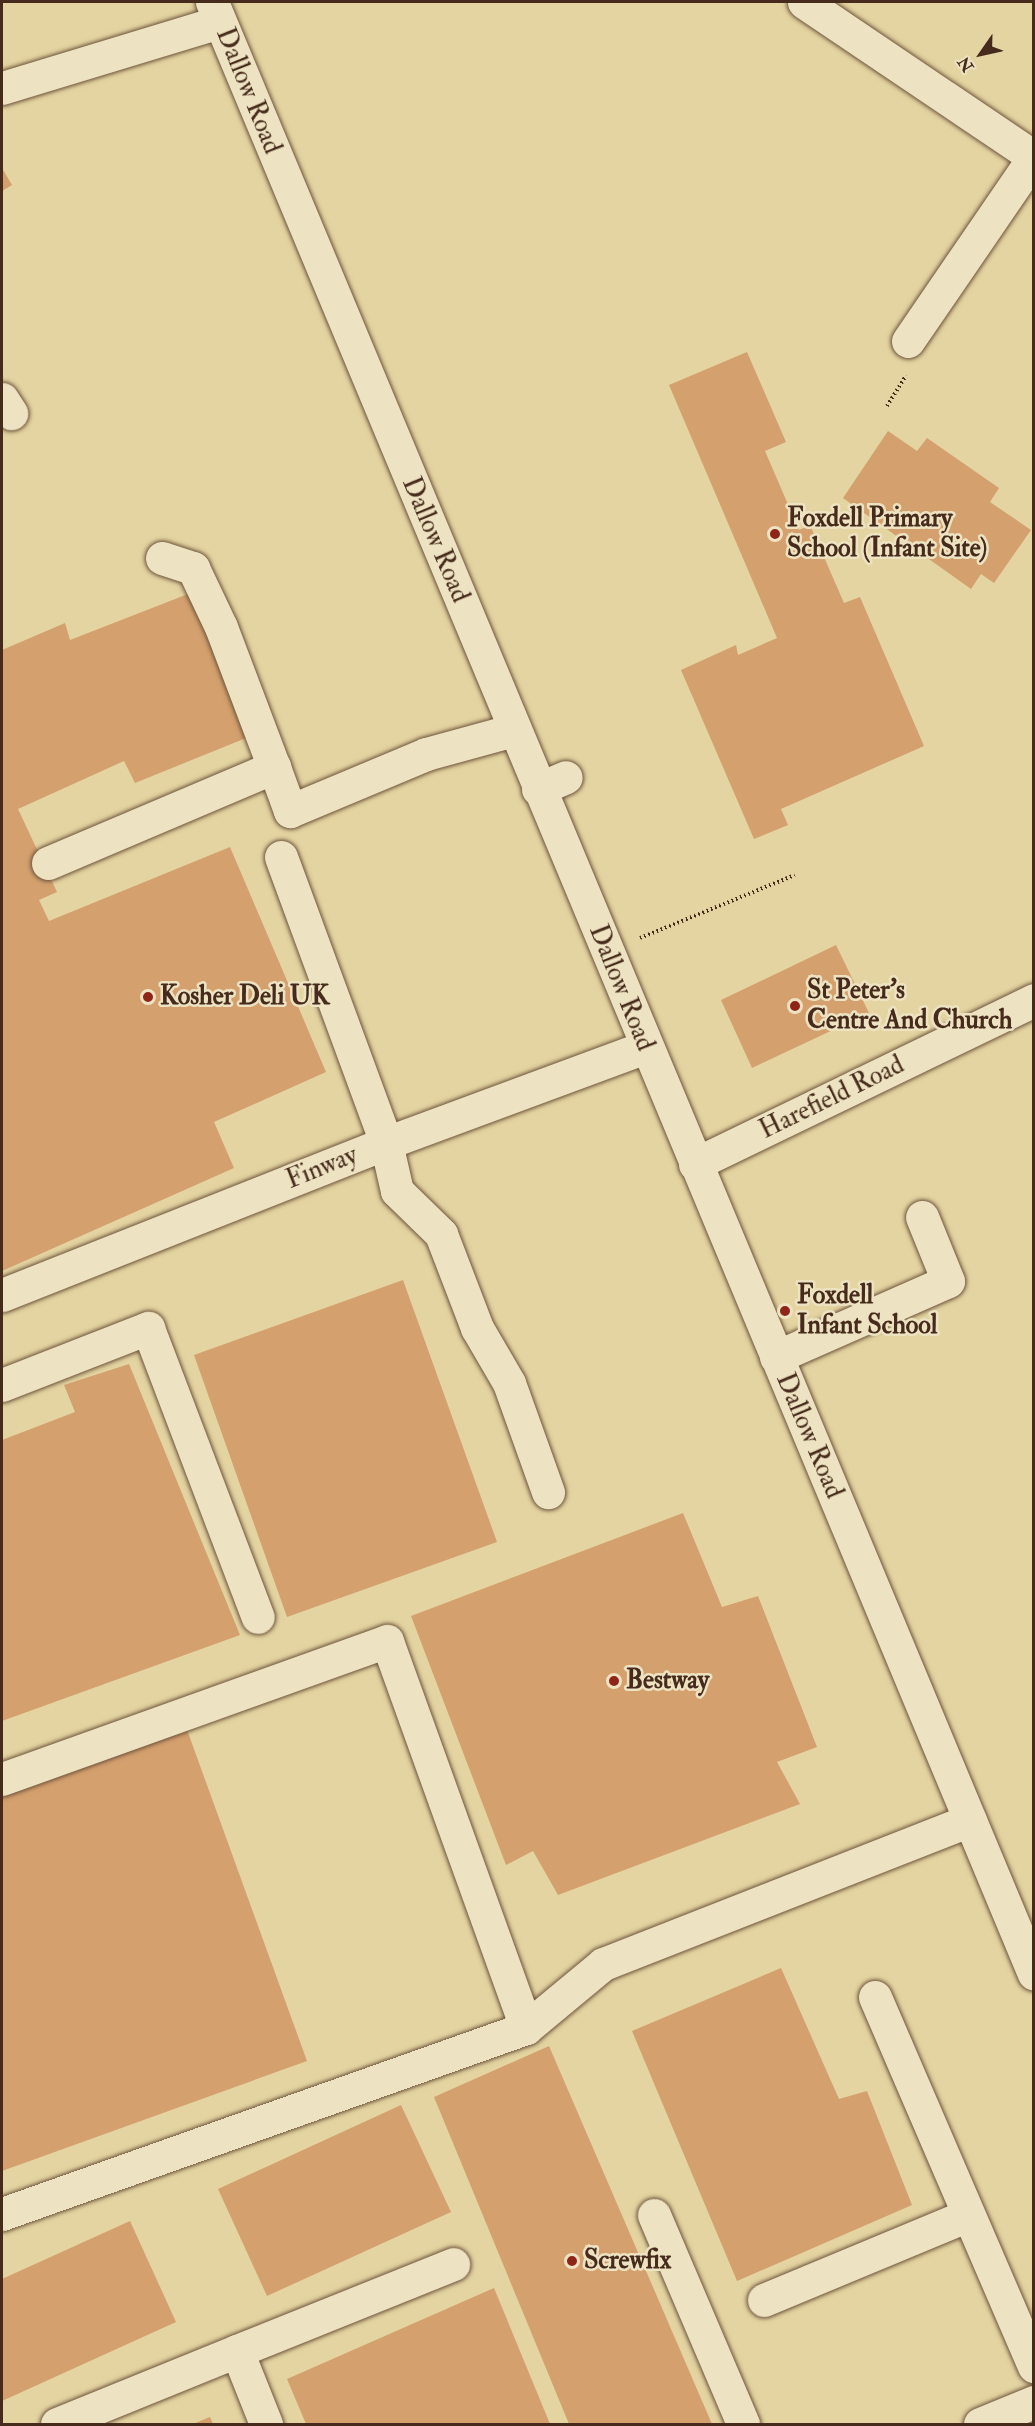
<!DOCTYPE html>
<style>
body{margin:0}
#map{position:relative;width:1035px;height:2426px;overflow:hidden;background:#e4d4a1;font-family:"IM FELL Double Pica",serif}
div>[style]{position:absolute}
.building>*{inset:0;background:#d4a06e}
.path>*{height:4px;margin-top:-2px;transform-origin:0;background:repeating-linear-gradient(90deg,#462a1b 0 1.5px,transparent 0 4.5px)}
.roads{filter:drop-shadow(0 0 2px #6e543c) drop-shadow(0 0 2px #6e543c)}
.minor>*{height:33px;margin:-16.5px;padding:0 16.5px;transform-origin:16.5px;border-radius:16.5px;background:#ede3c2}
.dots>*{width:16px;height:16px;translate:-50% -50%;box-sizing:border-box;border:3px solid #ede3c2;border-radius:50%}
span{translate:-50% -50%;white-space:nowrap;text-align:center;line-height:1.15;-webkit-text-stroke:5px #ede3c2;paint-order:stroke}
.street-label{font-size:26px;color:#462a1b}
.poi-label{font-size:26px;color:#462a1b;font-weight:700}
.left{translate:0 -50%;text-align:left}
.frame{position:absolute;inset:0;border:3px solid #462a1b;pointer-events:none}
.north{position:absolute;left:951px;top:24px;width:60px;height:60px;-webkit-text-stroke:4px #ede3c2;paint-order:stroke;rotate:236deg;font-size:16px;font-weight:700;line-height:24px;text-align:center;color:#462a1b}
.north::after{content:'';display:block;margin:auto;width:21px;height:27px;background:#462a1b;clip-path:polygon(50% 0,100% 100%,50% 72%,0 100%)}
</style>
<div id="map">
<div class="building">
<div style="clip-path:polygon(2px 168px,12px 185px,2px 191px)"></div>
<div style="clip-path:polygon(747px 352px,786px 442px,765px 451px,799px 530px,810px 525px,844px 603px,860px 597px,924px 746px,781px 809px,788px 825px,754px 839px,681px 670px,736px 645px,738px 655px,777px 638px,669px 385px)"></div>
<div style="clip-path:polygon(888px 431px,917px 451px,927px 438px,999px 488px,990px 502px,1031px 530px,994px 583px,981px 574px,971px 589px,843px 498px)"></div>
<div style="clip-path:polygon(188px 594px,251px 736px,135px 783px,124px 761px,18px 809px,57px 892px,39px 900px,49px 921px,230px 847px,326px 1072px,214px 1122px,234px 1168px,2px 1271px,2px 650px,65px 623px,70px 640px)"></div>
<div style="clip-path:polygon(836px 945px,869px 1013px,752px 1068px,721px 1000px)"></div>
<div style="clip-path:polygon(403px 1280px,497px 1542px,287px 1617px,194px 1355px)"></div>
<div style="clip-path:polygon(129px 1364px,240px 1635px,2px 1721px,2px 1440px,75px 1412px,64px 1385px)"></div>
<div style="clip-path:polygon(683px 1513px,722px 1607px,758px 1596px,817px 1747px,777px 1762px,800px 1804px,558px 1895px,533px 1851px,506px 1865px,411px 1616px)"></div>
<div style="clip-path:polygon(186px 1727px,307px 2061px,2px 2171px,2px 1793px)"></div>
<div style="clip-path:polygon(781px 1968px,839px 2099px,867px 2091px,912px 2205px,737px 2281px,632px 2031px)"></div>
<div style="clip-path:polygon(549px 2046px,712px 2424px,569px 2424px,434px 2097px)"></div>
<div style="clip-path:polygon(401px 2105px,451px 2212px,267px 2296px,218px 2189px)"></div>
<div style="clip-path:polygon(130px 2221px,176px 2322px,2px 2401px,2px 2279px)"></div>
<div style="clip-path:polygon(494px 2288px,550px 2424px,306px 2424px,287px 2379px)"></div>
<div style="clip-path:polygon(210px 2417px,213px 2424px,193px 2424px)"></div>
</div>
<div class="path">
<div style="left:887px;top:406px;width:36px;rotate:-58deg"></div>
<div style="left:640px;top:938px;width:167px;rotate:-22.1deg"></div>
</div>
<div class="roads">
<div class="minor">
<div style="left:212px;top:2px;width:2136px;rotate:67.37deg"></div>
<div style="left:804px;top:2px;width:277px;rotate:34deg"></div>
<div style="left:2px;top:88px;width:227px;rotate:-16.9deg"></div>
<div style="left:908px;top:341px;width:223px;rotate:-55.6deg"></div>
<div style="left:2px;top:399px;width:17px;rotate:57deg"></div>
<div style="left:162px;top:558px;width:33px;rotate:18deg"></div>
<div style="left:193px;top:568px;width:65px;rotate:64.6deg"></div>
<div style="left:221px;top:627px;width:150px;rotate:69.3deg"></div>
<div style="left:538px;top:789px;width:30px;rotate:-23deg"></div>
<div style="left:281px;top:857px;width:305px;rotate:69.8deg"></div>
<div style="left:386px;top:1143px;width:49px;rotate:77.1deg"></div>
<div style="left:397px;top:1191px;width:62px;rotate:44.3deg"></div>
<div style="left:441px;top:1234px;width:101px;rotate:69deg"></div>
<div style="left:477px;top:1328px;width:64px;rotate:59.8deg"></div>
<div style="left:509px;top:1383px;width:116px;rotate:70.3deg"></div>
<div style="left:48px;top:863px;width:246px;rotate:-23deg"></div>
<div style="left:274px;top:767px;width:47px;rotate:70deg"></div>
<div style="left:290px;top:811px;width:147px;rotate:-22.7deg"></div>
<div style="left:426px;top:754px;width:91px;rotate:-15.3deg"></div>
<div style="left:695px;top:1164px;width:377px;rotate:-25.8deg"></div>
<div style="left:2px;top:1295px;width:413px;rotate:-21.6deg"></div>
<div style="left:386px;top:1143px;width:276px;rotate:-20.3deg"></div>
<div style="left:776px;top:1357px;width:188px;rotate:-23.8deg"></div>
<div style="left:948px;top:1281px;width:69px;rotate:-112.1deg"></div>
<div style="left:2px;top:1385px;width:157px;rotate:-21.3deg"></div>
<div style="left:148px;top:1328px;width:309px;rotate:69.2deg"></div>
<div style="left:2px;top:1779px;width:409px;rotate:-19.7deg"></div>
<div style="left:387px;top:1641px;width:411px;rotate:70.2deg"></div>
<div style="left:875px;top:1997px;width:402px;rotate:66.7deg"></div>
<div style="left:2px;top:2214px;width:556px;rotate:-19.54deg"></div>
<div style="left:526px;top:2028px;width:100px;rotate:-39.7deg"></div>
<div style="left:603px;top:1964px;width:394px;rotate:-21.4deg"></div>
<div style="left:654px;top:2215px;width:227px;rotate:66.9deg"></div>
<div style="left:764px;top:2300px;width:221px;rotate:-22.6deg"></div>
<div style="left:237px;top:2351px;width:233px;rotate:-21.9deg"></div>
<div style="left:57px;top:2424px;width:194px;rotate:-22.1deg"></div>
<div style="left:237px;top:2351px;width:79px;rotate:68.3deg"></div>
<div style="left:980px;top:2424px;width:58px;rotate:-22.2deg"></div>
</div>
</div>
<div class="dots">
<div style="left:775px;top:534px;background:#8f2418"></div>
<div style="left:148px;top:997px;background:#8f2418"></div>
<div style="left:795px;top:1006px;background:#8f2418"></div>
<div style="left:785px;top:1311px;background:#8f2418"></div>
<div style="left:614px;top:1681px;background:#8f2418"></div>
<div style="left:572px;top:2261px;background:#8f2418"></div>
</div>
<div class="street-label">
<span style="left:248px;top:91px;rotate:68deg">Dallow Road</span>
<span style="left:435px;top:540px;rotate:67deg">Dallow Road</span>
<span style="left:621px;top:988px;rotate:68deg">Dallow Road</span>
<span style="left:832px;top:1098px;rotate:-26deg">Harefield Road</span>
<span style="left:322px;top:1168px;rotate:-22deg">Finway</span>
<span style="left:809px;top:1436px;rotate:67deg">Dallow Road</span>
</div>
<div class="poi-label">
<span class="left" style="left:787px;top:534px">Foxdell Primary<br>School (Infant Site)</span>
<span class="left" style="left:807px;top:1006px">St Peter's<br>Centre And Church</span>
<span class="left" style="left:160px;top:997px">Kosher Deli UK</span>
<span class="left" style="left:797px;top:1311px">Foxdell<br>Infant School</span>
<span class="left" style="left:626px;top:1681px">Bestway</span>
<span class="left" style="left:584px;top:2261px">Screwfix</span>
</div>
<div class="frame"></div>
<div class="north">N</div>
</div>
